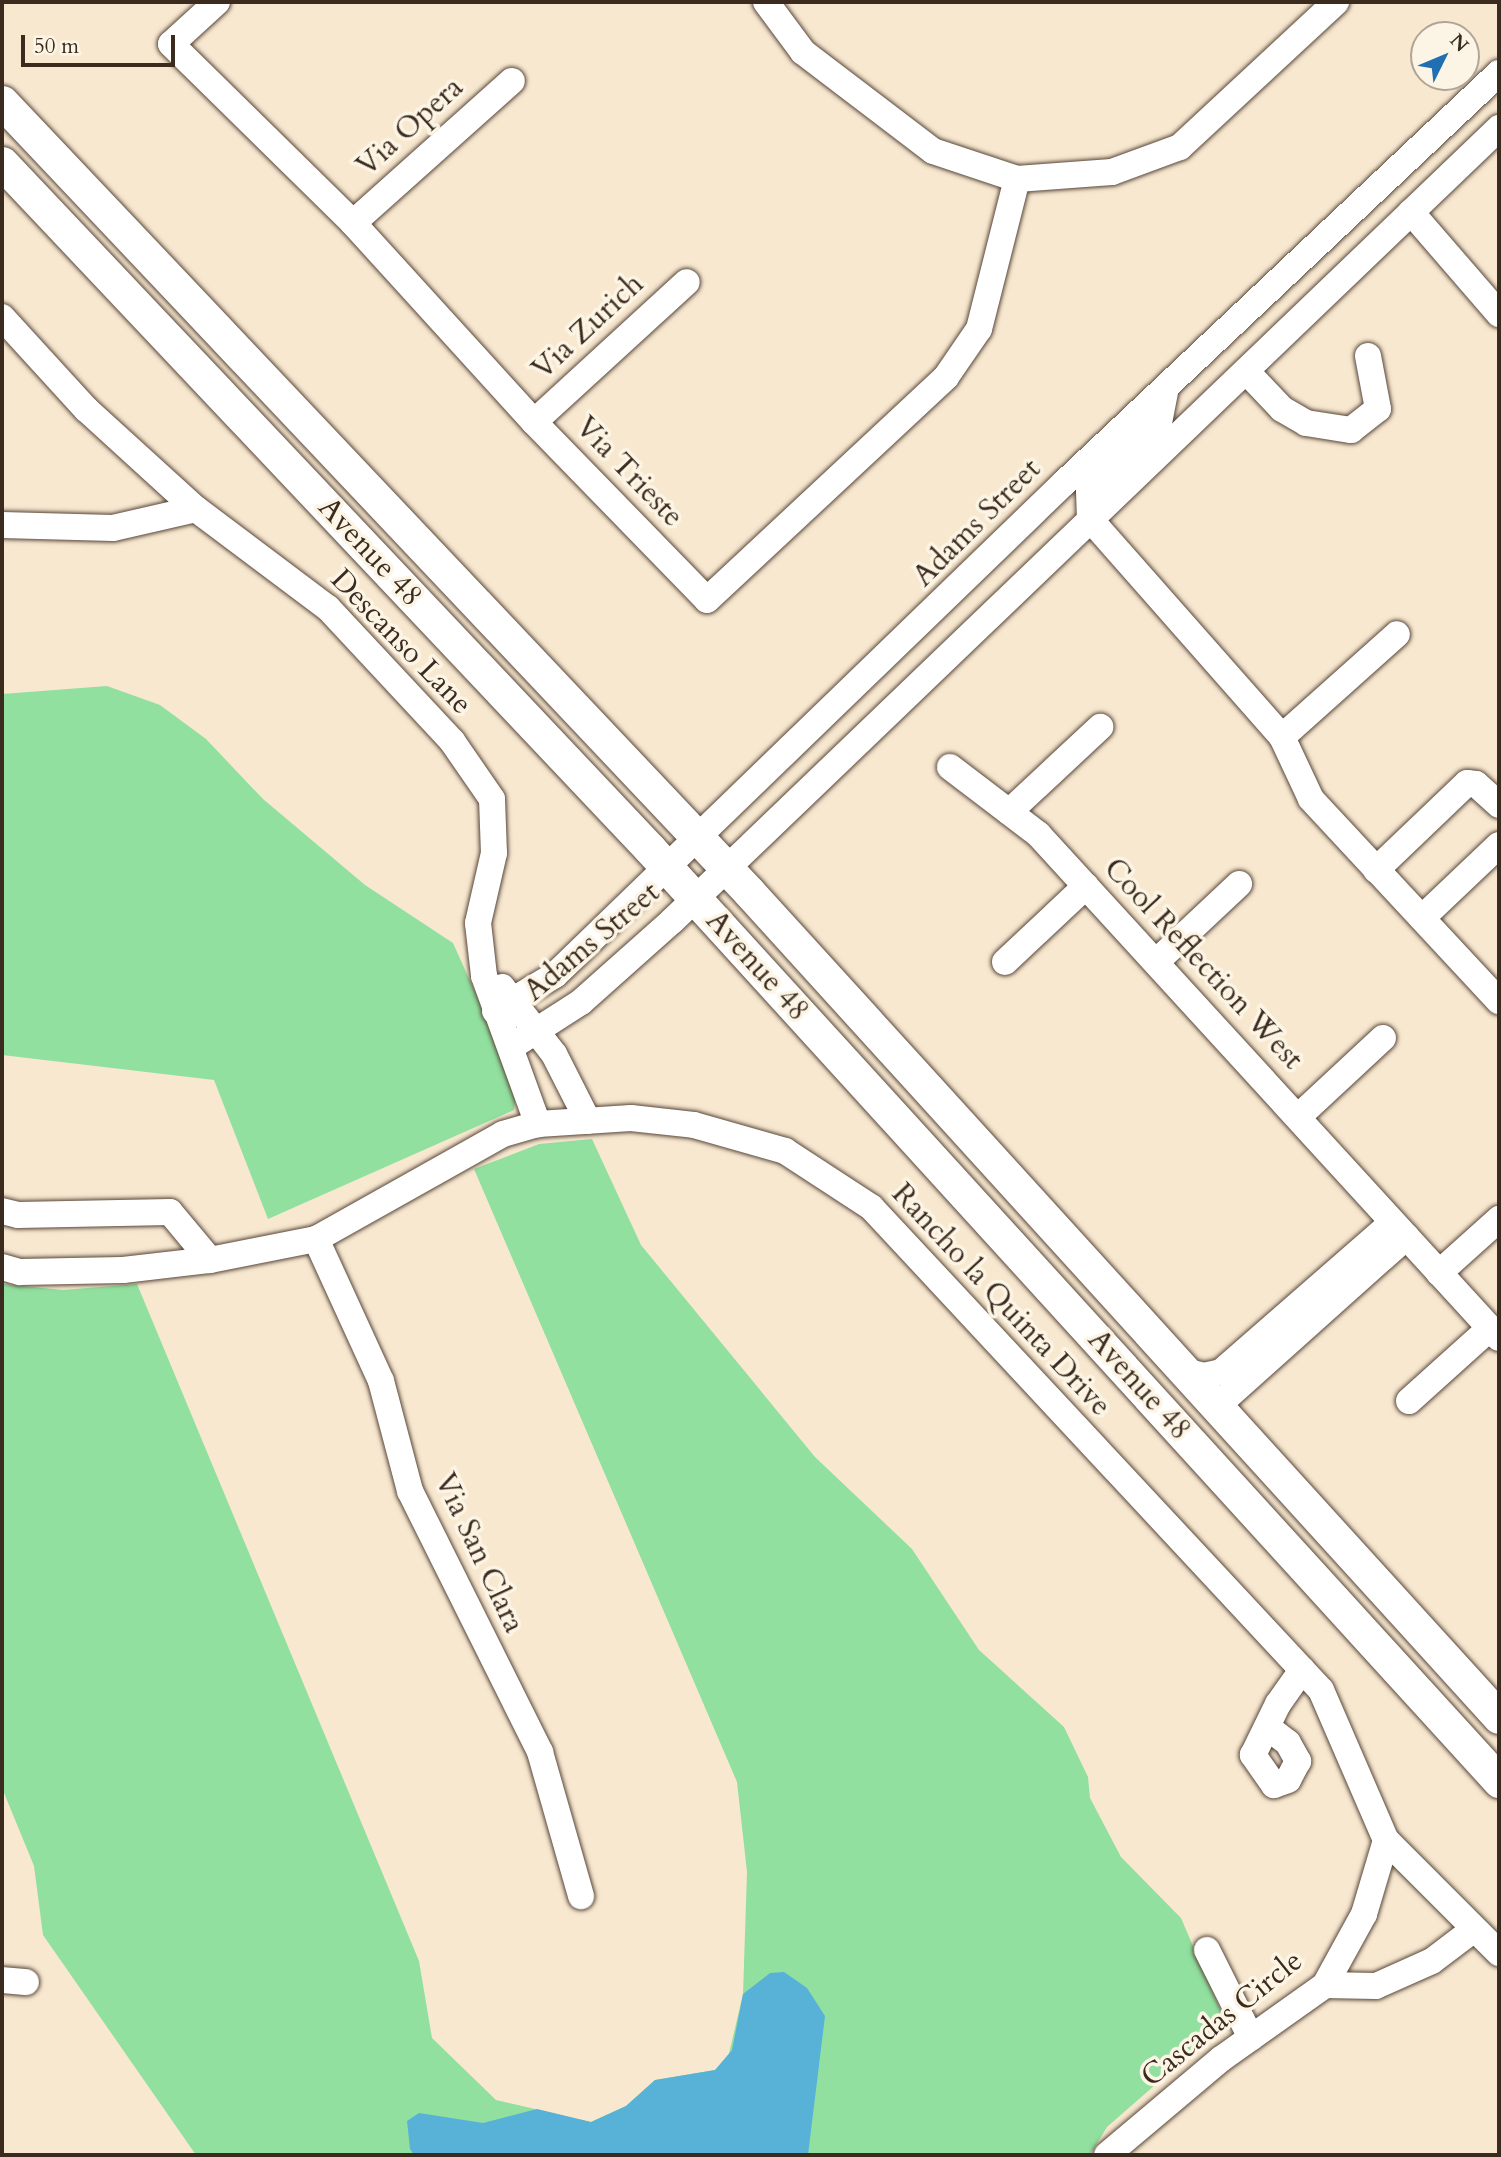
<!DOCTYPE html>
<style>
body{margin:0}
#map{position:relative;width:1501px;height:2157px;overflow:hidden;background:#f8e8d0;font-family:Cardo,serif}
div>[style]{position:absolute}
.green>*{inset:0;background:#91e09f}
.water>*{inset:0;background:#58b1d6}
.roads{filter:drop-shadow(0 0 2px #574639) drop-shadow(0 0 2px #574639)}
.minor>*{height:26px;margin:-13px;padding:0 13px;transform-origin:13px;border-radius:13px;background:#fff}
.major>*{height:33px;margin:-16.5px;padding:0 16.5px;transform-origin:16.5px;border-radius:16.5px;background:#fff}
span{translate:-50% -50%;white-space:nowrap;text-align:center;line-height:1.15;-webkit-text-stroke:7px #fcf5e5;paint-order:stroke}
.street-label{font-size:30px;color:#3b2a1e}
.frame{position:absolute;inset:0;border:4px solid #3b2a1e;pointer-events:none}
.north{position:absolute;left:1410px;top:21px;width:70px;height:70px;box-sizing:border-box;background:#fcf5e5;border:2px solid #afa495;border-radius:50%;rotate:47deg;font-size:19px;font-weight:700;line-height:28px;text-align:center;color:#3b2a1e}
.north::after{content:'';display:block;margin:auto;width:24px;height:32px;background:#1f6fb2;clip-path:polygon(50% 0,100% 100%,50% 72%,0 100%)}
.scale{position:absolute;left:21px;top:35px;width:154px;height:32px;box-sizing:border-box;border:4px solid #3b2a1e;border-top:0;padding-left:9px;font-size:21px;line-height:24px;white-space:nowrap;color:#3b2a1e;-webkit-text-stroke:5px #fcf5e5;paint-order:stroke}
</style>
<div id="map">
<div class="green">
<div style="clip-path:polygon(107px 686px,160px 705px,206px 739px,263px 799px,365px 885px,453px 943px,517px 1085px,514px 1110px,268px 1219px,214px 1080px,2px 1055px,2px 694px)"></div>
<div style="clip-path:polygon(592px 1139px,641px 1245px,815px 1457px,912px 1549px,979px 1650px,1064px 1727px,1088px 1777px,1090px 1798px,1121px 1857px,1181px 1918px,1226px 2023px,1107px 2127px,1090px 2155px,196px 2155px,43px 1935px,34px 1866px,2px 1788px,2px 1284px,63px 1290px,137px 1284px,419px 1961px,432px 2038px,496px 2100px,591px 2122px,626px 2106px,655px 2080px,715px 2070px,728px 2058px,743px 1994px,747px 1872px,737px 1782px,474px 1169px,539px 1144px)"></div>
</div>
<div class="water">
<div style="clip-path:polygon(784px 1972px,807px 1988px,825px 2016px,808px 2155px,414px 2155px,410px 2149px,407px 2121px,419px 2113px,483px 2123px,537px 2109px,591px 2122px,626px 2106px,655px 2080px,715px 2070px,732px 2050px,743px 1994px,770px 1973px)"></div>
</div>
<div class="roads">
<div class="minor">
<div style="left:217px;top:2px;width:62px;rotate:137.6deg"></div>
<div style="left:171px;top:44px;width:255px;rotate:44.5deg"></div>
<div style="left:353px;top:223px;width:269px;rotate:47.7deg"></div>
<div style="left:534px;top:422px;width:248px;rotate:45.8deg"></div>
<div style="left:707px;top:600px;width:327px;rotate:-43deg"></div>
<div style="left:946px;top:377px;width:58px;rotate:-55.5deg"></div>
<div style="left:979px;top:329px;width:155px;rotate:-75.8deg"></div>
<div style="left:766px;top:2px;width:62px;rotate:53.5deg"></div>
<div style="left:803px;top:52px;width:163px;rotate:37.3deg"></div>
<div style="left:933px;top:151px;width:89px;rotate:18.4deg"></div>
<div style="left:1017px;top:179px;width:95px;rotate:-4.2deg"></div>
<div style="left:1112px;top:172px;width:72px;rotate:-20.2deg"></div>
<div style="left:1180px;top:147px;width:213px;rotate:-42.9deg"></div>
<div style="left:1411px;top:212px;width:135px;rotate:49.2deg"></div>
<div style="left:353px;top:223px;width:213px;rotate:-41.8deg"></div>
<div style="left:2px;top:317px;width:125px;rotate:47.6deg"></div>
<div style="left:86px;top:409px;width:149px;rotate:42.3deg"></div>
<div style="left:196px;top:509px;width:165px;rotate:36.9deg"></div>
<div style="left:328px;top:608px;width:182px;rotate:47deg"></div>
<div style="left:452px;top:741px;width:70px;rotate:55.4deg"></div>
<div style="left:492px;top:799px;width:54px;rotate:87.9deg"></div>
<div style="left:494px;top:853px;width:72px;rotate:102.9deg"></div>
<div style="left:478px;top:923px;width:53px;rotate:83.5deg"></div>
<div style="left:484px;top:976px;width:158px;rotate:70deg"></div>
<div style="left:1246px;top:371px;width:52px;rotate:46.5deg"></div>
<div style="left:1282px;top:409px;width:28px;rotate:30deg"></div>
<div style="left:1306px;top:423px;width:46px;rotate:8.8deg"></div>
<div style="left:1351px;top:430px;width:34px;rotate:-38deg"></div>
<div style="left:1378px;top:409px;width:54px;rotate:-100.7deg"></div>
<div style="left:1166px;top:387px;width:36px;rotate:101deg"></div>
<div style="left:1159px;top:422px;width:98px;rotate:135.4deg"></div>
<div style="left:1089px;top:491px;width:28px;rotate:88deg"></div>
<div style="left:1090px;top:519px;width:290px;rotate:48.6deg"></div>
<div style="left:1282px;top:737px;width:68px;rotate:64.9deg"></div>
<div style="left:1311px;top:799px;width:276px;rotate:47.1deg"></div>
<div style="left:534px;top:422px;width:207px;rotate:-42.5deg"></div>
<div style="left:2px;top:525px;width:111px;rotate:1.5deg"></div>
<div style="left:113px;top:528px;width:85px;rotate:-12.9deg"></div>
<div style="left:1282px;top:737px;width:154px;rotate:-41.8deg"></div>
<div style="left:950px;top:767px;width:111px;rotate:37.3deg"></div>
<div style="left:1038px;top:834px;width:683px;rotate:47.55deg"></div>
<div style="left:1009px;top:812px;width:125px;rotate:-43deg"></div>
<div style="left:1376px;top:870px;width:126px;rotate:-43.7deg"></div>
<div style="left:1467px;top:783px;width:9px;rotate:6deg"></div>
<div style="left:1476px;top:784px;width:31px;rotate:42deg"></div>
<div style="left:1422px;top:918px;width:106px;rotate:-43.5deg"></div>
<div style="left:1005px;top:962px;width:111px;rotate:-43.2deg"></div>
<div style="left:1156px;top:962px;width:114px;rotate:-43.2deg"></div>
<div style="left:502px;top:987px;width:85px;rotate:52.2deg"></div>
<div style="left:554px;top:1054px;width:75px;rotate:63.1deg"></div>
<div style="left:495px;top:1011px;width:70px;rotate:-31deg"></div>
<div style="left:555px;top:975px;width:708px;rotate:-44.03deg"></div>
<div style="left:1064px;top:483px;width:598px;rotate:-43.31deg"></div>
<div style="left:511px;top:1047px;width:83px;rotate:-32.7deg"></div>
<div style="left:581px;top:1002px;width:122px;rotate:-41.7deg"></div>
<div style="left:672px;top:921px;width:1146px;rotate:-43.8deg"></div>
<div style="left:1298px;top:1117px;width:116px;rotate:-42.9deg"></div>
<div style="left:2px;top:1211px;width:16px;rotate:14deg"></div>
<div style="left:18px;top:1215px;width:152px;rotate:-1.1deg"></div>
<div style="left:170px;top:1212px;width:62px;rotate:50.2deg"></div>
<div style="left:316px;top:1239px;width:156px;rotate:65.4deg"></div>
<div style="left:381px;top:1381px;width:114px;rotate:75.2deg"></div>
<div style="left:410px;top:1491px;width:292px;rotate:63.5deg"></div>
<div style="left:540px;top:1752px;width:150px;rotate:74.1deg"></div>
<div style="left:2px;top:1267px;width:19px;rotate:16deg"></div>
<div style="left:20px;top:1272px;width:103px;rotate:-1.1deg"></div>
<div style="left:123px;top:1270px;width:88px;rotate:-6.6deg"></div>
<div style="left:210px;top:1260px;width:108px;rotate:-11.2deg"></div>
<div style="left:316px;top:1239px;width:214px;rotate:-29.3deg"></div>
<div style="left:503px;top:1134px;width:36px;rotate:-16deg"></div>
<div style="left:538px;top:1124px;width:93px;rotate:-3.7deg"></div>
<div style="left:631px;top:1118px;width:63px;rotate:6.3deg"></div>
<div style="left:694px;top:1125px;width:95px;rotate:15.9deg"></div>
<div style="left:785px;top:1151px;width:103px;rotate:33.1deg"></div>
<div style="left:871px;top:1207px;width:660px;rotate:47.03deg"></div>
<div style="left:1321px;top:1690px;width:163px;rotate:66.6deg"></div>
<div style="left:1386px;top:1840px;width:160px;rotate:45deg"></div>
<div style="left:1439px;top:1273px;width:81px;rotate:-42deg"></div>
<div style="left:1185px;top:1371px;width:20px;rotate:15deg"></div>
<div style="left:1204px;top:1376px;width:17px;rotate:-13deg"></div>
<div style="left:1221px;top:1372px;width:227px;rotate:-41.1deg"></div>
<div style="left:1409px;top:1401px;width:109px;rotate:-42deg"></div>
<div style="left:1217px;top:1406px;width:254px;rotate:-41.8deg"></div>
<div style="left:1267px;top:1727px;width:26px;rotate:37deg"></div>
<div style="left:1288px;top:1743px;width:21px;rotate:61deg"></div>
<div style="left:1298px;top:1761px;width:21px;rotate:118deg"></div>
<div style="left:1288px;top:1780px;width:15px;rotate:160deg"></div>
<div style="left:1274px;top:1785px;width:37px;rotate:-125deg"></div>
<div style="left:1253px;top:1755px;width:57px;rotate:-63.9deg"></div>
<div style="left:1278px;top:1704px;width:42px;rotate:-54.8deg"></div>
<div style="left:1207px;top:1950px;width:98px;rotate:63.4deg"></div>
<div style="left:2px;top:1980px;width:24px;rotate:5deg"></div>
<div style="left:1325px;top:1985px;width:51px;rotate:1.1deg"></div>
<div style="left:1376px;top:1986px;width:61px;rotate:-24.1deg"></div>
<div style="left:1432px;top:1961px;width:51px;rotate:-37.1deg"></div>
<div style="left:1107px;top:2155px;width:149px;rotate:-40.1deg"></div>
<div style="left:1221px;top:2059px;width:128px;rotate:-35.4deg"></div>
<div style="left:1325px;top:1985px;width:81px;rotate:-61.2deg"></div>
<div style="left:1364px;top:1914px;width:77px;rotate:-73.4deg"></div>
</div>
<div class="major">
<div style="left:2px;top:102px;width:1087px;rotate:46.6deg"></div>
<div style="left:749px;top:892px;width:1115px;rotate:47.73deg"></div>
<div style="left:2px;top:163px;width:944px;rotate:46.63deg"></div>
<div style="left:650px;top:849px;width:1261px;rotate:47.67deg"></div>
</div>
</div>
<div class="street-label">
<span style="left:410px;top:127px;rotate:-42deg">Via Opera</span>
<span style="left:588px;top:327px;rotate:-43deg">Via Zurich</span>
<span style="left:629px;top:472px;rotate:46deg">Via Trieste</span>
<span style="left:977px;top:523px;rotate:-45deg">Adams Street</span>
<span style="left:370px;top:552px;rotate:47deg">Avenue 48</span>
<span style="left:401px;top:642px;rotate:46deg">Descanso Lane</span>
<span style="left:592px;top:942px;rotate:-40deg">Adams Street</span>
<span style="left:1203px;top:964px;rotate:47deg">Cool Reflection West</span>
<span style="left:757px;top:966px;rotate:48deg">Avenue 48</span>
<span style="left:1001px;top:1300px;rotate:47deg">Rancho la Quinta Drive</span>
<span style="left:1139px;top:1385px;rotate:48deg">Avenue 48</span>
<span style="left:479px;top:1553px;rotate:65deg">Via San Clara</span>
<span style="left:1222px;top:2019px;rotate:-39deg">Cascadas Circle</span>
</div>
<div class="frame"></div>
<div class="north">N</div>
<div class="scale">50 m</div>
</div>
